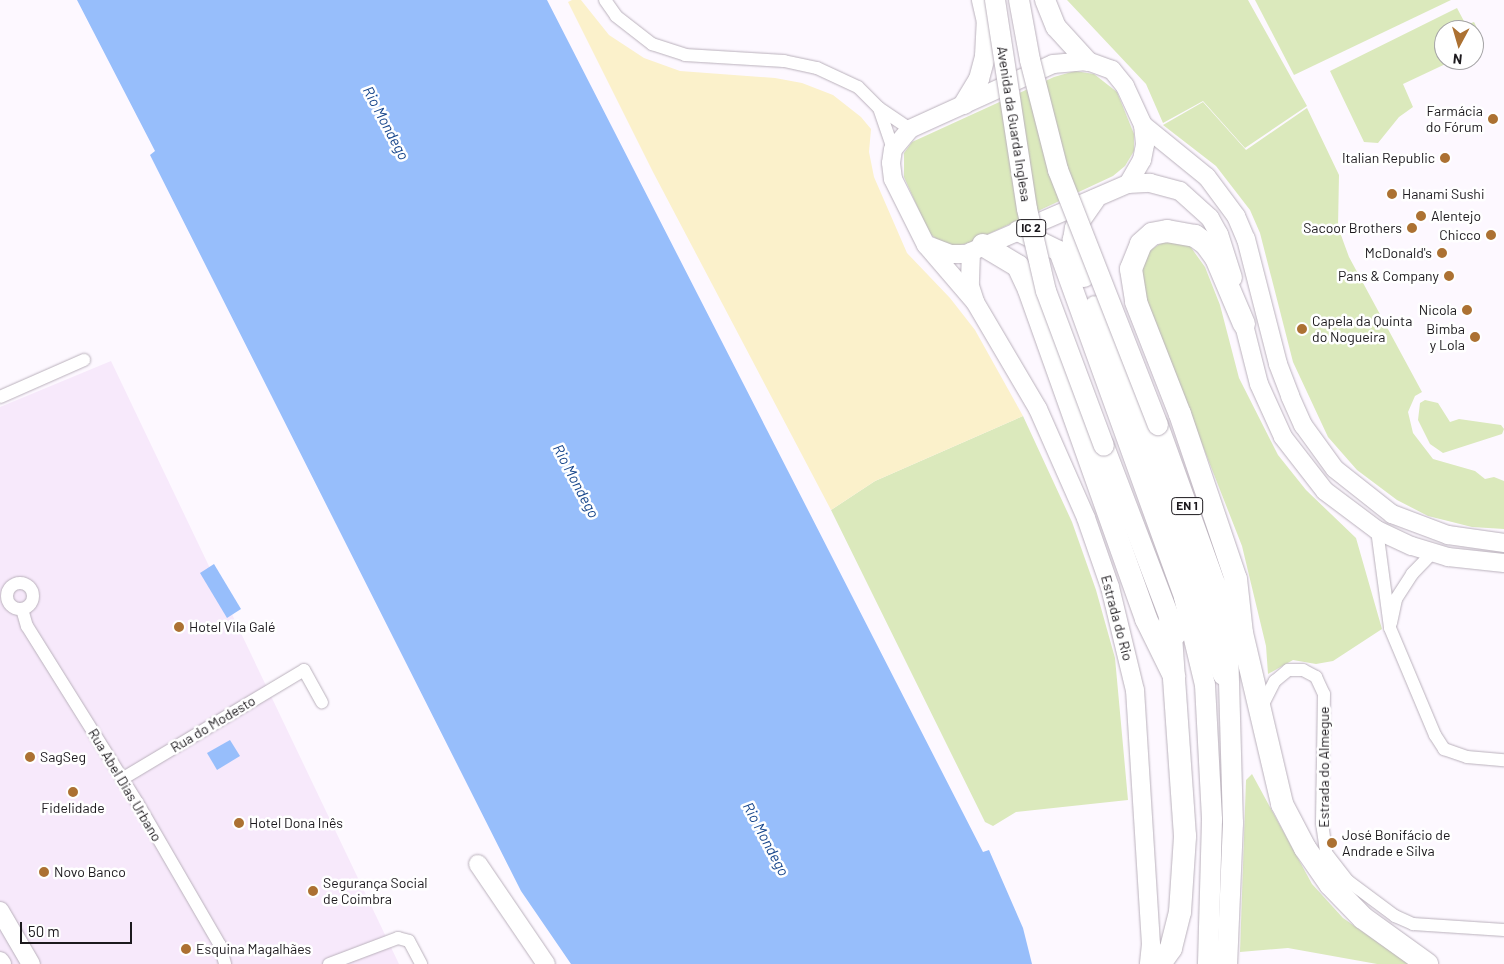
<!DOCTYPE html>
<meta charset="utf-8">
<style>
body{margin:0}
#map{position:relative;width:1504px;height:964px;overflow:hidden;background:#fdf8ff;font-family:Barlow,sans-serif}
div>[style]{position:absolute}
.built>*{inset:0;background:#f7e9fb}
.green>*{inset:0;background:#dbe9bc}
.sand>*{inset:0;background:#fbf1cb}
.water>*{inset:0;background:#97befb}
.roads{filter:drop-shadow(0 0 1px #bab1bc) drop-shadow(0 0 1px #bab1bc)}
.street>*{height:12px;margin:-6px;padding:0 6px;transform-origin:6px;border-radius:6px;background:#fff}
.street>.ring{margin:-6px;padding:0;box-sizing:content-box;background:none;border:12px solid #fff;border-radius:50%}
.secondary>*{height:18px;margin:-9px;padding:0 9px;transform-origin:9px;border-radius:9px;background:#fff}
.primary>*{height:20px;margin:-10px;padding:0 10px;transform-origin:10px;border-radius:10px;background:#fff}
.highway>*{height:22px;margin:-11px;padding:0 11px;transform-origin:11px;border-radius:11px;background:#fff}
.bridges{filter:drop-shadow(0 0 1px #bab1bc) drop-shadow(0 0 1px #bab1bc)}
.primary-bridge>*{height:20px;margin:-10px;padding:0 10px;transform-origin:10px;border-radius:10px;background:#fff}
.dots>*{width:14px;height:14px;translate:-50% -50%;box-sizing:border-box;border:2px solid #fff;border-radius:50%}
span{translate:-50% -50%;white-space:nowrap;text-align:center;line-height:1.15;-webkit-text-stroke:5px #fff;paint-order:stroke}
.shield-label span{padding:1px 4px;background:#fff;border:1px solid;border-radius:4px;-webkit-text-stroke-width:0}
.shield-label{font-size:12px;color:#1c191d;font-weight:700}
.poi-label{font-size:14px;color:#1c191d}
.right{translate:-100% -50%;text-align:right}
.left{translate:0 -50%;text-align:left}
.street-label{font-size:14px;color:#1c191d}
.water-label{font-size:15px;color:#16458b;font-style:italic}
.north{position:absolute;left:1434px;top:20px;width:50px;height:50px;box-sizing:border-box;background:#fff;border:1px solid #a4a3a5;border-radius:50%;rotate:186deg;font-size:14px;font-weight:700;line-height:20px;text-align:center;color:#1c191d}
.north::after{content:'';display:block;margin:auto;width:18px;height:22px;background:#ac7132;clip-path:polygon(50% 0,100% 100%,50% 72%,0 100%)}
.scale{position:absolute;left:20px;top:922px;width:112px;height:22px;box-sizing:border-box;border:2px solid #1c191d;border-top:0;padding-left:6px;font-size:15px;line-height:18px;white-space:nowrap;color:#1c191d;-webkit-text-stroke:4px #fff;paint-order:stroke}
</style>
<div id="map">
<div class="built">
<div style="clip-path:polygon(111px 361px,399px 964px,0 964px,0 407px)"></div>
</div>
<div class="green">
<div style="clip-path:polygon(1067px 0,1248px 0,1307px 106px,1245px 148px,1203px 101px,1163px 123px,1146px 84px)"></div>
<div style="clip-path:polygon(1255px 0,1451px 0,1294px 75px)"></div>
<div style="clip-path:polygon(1457px 8px,1466px 25px,1474px 22px,1482px 38px,1474px 41px,1474px 30px,1444px 30px,1444px 60px,1454px 60px,1403px 84px,1413px 107px,1399px 117px,1378px 143px,1364px 142px,1330px 71px)"></div>
<div style="clip-path:polygon(1075px 71px,1094px 74px,1117px 92px,1134px 134px,1134px 151px,1125px 166px,1113px 176px,969px 243px,955px 246px,940px 242px,929px 233px,904px 177px,904px 153px,912px 142px,1054px 77px)"></div>
<div style="clip-path:polygon(1203px 102px,1246px 150px,1307px 108px,1339px 175px,1338px 227px,1349px 257px,1422px 392px,1415px 396px,1408px 412px,1413px 433px,1433px 459px,1475px 471px,1485px 479px,1494px 477px,1504px 481px,1504px 529px,1472px 527px,1428px 516px,1397px 500px,1357px 470px,1328px 437px,1293px 362px,1260px 233px,1250px 210px,1216px 166px,1163px 125px)"></div>
<div style="clip-path:polygon(1166px 240px,1187px 242px,1205px 267px,1220px 305px,1239px 378px,1278px 455px,1306px 490px,1356px 538px,1382px 629px,1333px 661px,1316px 664px,1293px 660px,1268px 674px,1266px 646px,1242px 546px,1144px 296px,1141px 271px,1149px 251px)"></div>
<div style="clip-path:polygon(1425px 400px,1438px 403px,1450px 422px,1459px 419px,1501px 425px,1504px 429px,1502px 434px,1443px 453px,1430px 444px,1418px 420px,1420px 403px)"></div>
<div style="clip-path:polygon(1023px 416px,1072px 522px,1096px 590px,1115px 658px,1128px 800px,1016px 812px,993px 826px,985px 822px,831px 510px,875px 481px)"></div>
<div style="clip-path:polygon(1252px 774px,1312px 884px,1343px 918px,1409px 964px,1377px 964px,1288px 948px,1240px 952px,1246px 780px)"></div>
</div>
<div class="sand">
<div style="clip-path:polygon(572px 0,581px 0,609px 35px,644px 58px,680px 71px,775px 78px,802px 83px,833px 95px,861px 117px,871px 129px,869px 152px,874px 177px,907px 253px,950px 298px,975px 330px,1023px 416px,875px 481px,831px 510px,653px 172px,568px 2px)"></div>
</div>
<div class="water">
<div style="clip-path:polygon(77px 0,547px 0,983px 852px,989px 850px,1023px 928px,1032px 964px,571px 964px,521px 891px,150px 155px,155px 151px)"></div>
<div style="clip-path:polygon(214px 564px,241px 609px,227px 618px,200px 573px)"></div>
<div style="clip-path:polygon(230px 740px,240px 756px,217px 770px,207px 753px)"></div>
</div>
<div class="roads">
<div class="street">
<div style="left:605px;top:0;width:19px;rotate:55deg"></div>
<div style="left:616px;top:16px;width:46px;rotate:37.9deg"></div>
<div style="left:652px;top:44px;width:35px;rotate:18deg"></div>
<div style="left:685px;top:55px;width:99px;rotate:3.5deg"></div>
<div style="left:784px;top:61px;width:34px;rotate:12deg"></div>
<div style="left:817px;top:68px;width:45px;rotate:24.9deg"></div>
<div style="left:858px;top:87px;width:30px;rotate:45deg"></div>
<div style="left:879px;top:108px;width:37px;rotate:34deg"></div>
<div style="left:879px;top:108px;width:43px;rotate:71.1deg"></div>
<div style="left:0;top:397px;width:92px;rotate:-23.8deg"></div>
<div style="left:1377px;top:530px;width:99px;rotate:82.4deg"></div>
<div style="left:1390px;top:628px;width:116px;rotate:67.2deg"></div>
<div style="left:1435px;top:735px;width:17px;rotate:57deg"></div>
<div style="left:1444px;top:749px;width:24px;rotate:19deg"></div>
<div style="left:1467px;top:757px;width:37px;rotate:5deg"></div>
<div class="ring" style="left:7px;top:583px;width:14px;height:14px"></div>
<div style="left:22px;top:609px;width:18px;rotate:74deg"></div>
<div style="left:27px;top:626px;width:208px;rotate:58deg"></div>
<div style="left:137px;top:802px;width:165px;rotate:59.9deg"></div>
<div style="left:220px;top:945px;width:20px;rotate:75deg"></div>
<div style="left:1391px;top:623px;width:25px;rotate:-78deg"></div>
<div style="left:1396px;top:599px;width:30px;rotate:-57deg"></div>
<div style="left:1412px;top:574px;width:29px;rotate:-46deg"></div>
<div style="left:1260px;top:710px;width:33px;rotate:-63deg"></div>
<div style="left:1275px;top:681px;width:17px;rotate:-40deg"></div>
<div style="left:1288px;top:670px;width:15px"></div>
<div style="left:1303px;top:670px;width:15px;rotate:28deg"></div>
<div style="left:1316px;top:677px;width:19px;rotate:65deg"></div>
<div style="left:1324px;top:694px;width:129px;rotate:90.9deg"></div>
<div style="left:1322px;top:823px;width:30px;rotate:82deg"></div>
<div style="left:1326px;top:853px;width:36px;rotate:52deg"></div>
<div style="left:1348px;top:881px;width:59px;rotate:36.7deg"></div>
<div style="left:1395px;top:916px;width:20px;rotate:24deg"></div>
<div style="left:1413px;top:924px;width:91px;rotate:3.8deg"></div>
<div style="left:122px;top:779px;width:212px;rotate:-30.9deg"></div>
<div style="left:304px;top:670px;width:37px;rotate:61deg"></div>
<div style="left:329px;top:964px;width:74px;rotate:-20.6deg"></div>
<div style="left:398px;top:938px;width:11px;rotate:15deg"></div>
<div style="left:409px;top:941px;width:26px;rotate:62deg"></div>
</div>
<div class="secondary">
<div style="left:1143px;top:125px;width:82px;rotate:39.1deg"></div>
<div style="left:1207px;top:177px;width:49px;rotate:53.4deg"></div>
<div style="left:1236px;top:216px;width:25px;rotate:67deg"></div>
<div style="left:1246px;top:239px;width:129px;rotate:75.6deg"></div>
<div style="left:1278px;top:364px;width:34px;rotate:69deg"></div>
<div style="left:1290px;top:396px;width:32px;rotate:66deg"></div>
<div style="left:1303px;top:425px;width:54px;rotate:54deg"></div>
<div style="left:1335px;top:469px;width:73px;rotate:38.3deg"></div>
<div style="left:1392px;top:514px;width:60px;rotate:20.6deg"></div>
<div style="left:1448px;top:535px;width:57px;rotate:8.1deg"></div>
<div style="left:1128px;top:184px;width:28px;rotate:-60deg"></div>
<div style="left:1142px;top:160px;width:16px;rotate:-79deg"></div>
<div style="left:1145px;top:144px;width:19px;rotate:-96deg"></div>
<div style="left:1143px;top:125px;width:43px;rotate:-114.8deg"></div>
<div style="left:1125px;top:86px;width:21px;rotate:-129deg"></div>
<div style="left:1112px;top:70px;width:27px;rotate:-160deg"></div>
<div style="left:1087px;top:61px;width:34px;rotate:175deg"></div>
<div style="left:1053px;top:64px;width:157px;rotate:155.6deg"></div>
<div style="left:910px;top:129px;width:26px;rotate:130deg"></div>
<div style="left:893px;top:149px;width:14px;rotate:98deg"></div>
<div style="left:891px;top:163px;width:16px;rotate:83deg"></div>
<div style="left:893px;top:179px;width:74px;rotate:63.4deg"></div>
<div style="left:926px;top:245px;width:75px;rotate:49.3deg"></div>
<div style="left:975px;top:302px;width:124px;rotate:59.5deg"></div>
<div style="left:1038px;top:409px;width:119px;rotate:66.2deg"></div>
<div style="left:1086px;top:518px;width:73px;rotate:70.8deg"></div>
<div style="left:1110px;top:587px;width:106px;rotate:76.4deg"></div>
<div style="left:1135px;top:690px;width:255px;rotate:86.4deg"></div>
<div style="left:1151px;top:944px;width:20px;rotate:96deg"></div>
<div style="left:927px;top:245px;width:25px;rotate:21deg"></div>
<div style="left:950px;top:254px;width:16px"></div>
<div style="left:966px;top:254px;width:176px;rotate:-23.4deg"></div>
<div style="left:1128px;top:184px;width:22px;rotate:-3deg"></div>
<div style="left:1150px;top:183px;width:31px;rotate:15deg"></div>
<div style="left:1180px;top:191px;width:40px;rotate:42deg"></div>
<div style="left:1210px;top:218px;width:18px;rotate:61deg"></div>
<div style="left:1219px;top:234px;width:46px;rotate:72.3deg"></div>
<div style="left:971px;top:252px;width:34px;rotate:92deg"></div>
<div style="left:970px;top:286px;width:16px;rotate:72deg"></div>
<div style="left:1241px;top:313px;width:73px;rotate:75.8deg"></div>
<div style="left:1259px;top:384px;width:58px;rotate:65.6deg"></div>
<div style="left:1283px;top:437px;width:68px;rotate:52.1deg"></div>
<div style="left:1325px;top:491px;width:65px;rotate:36.9deg"></div>
<div style="left:1377px;top:530px;width:38px;rotate:25deg"></div>
<div style="left:1412px;top:546px;width:38px;rotate:17deg"></div>
<div style="left:1448px;top:557px;width:56px;rotate:6.1deg"></div>
<div style="left:478px;top:864px;width:121px;rotate:55.8deg"></div>
<div style="left:0;top:911px;width:61px;rotate:59.7deg"></div>
<div style="left:0;top:961px;width:4px;rotate:56deg"></div>
</div>
<div class="primary">
<div style="left:1045px;top:0;width:29px;rotate:68deg"></div>
<div style="left:1056px;top:27px;width:46px;rotate:47.6deg"></div>
<div style="left:964px;top:104px;width:29px;rotate:-59deg"></div>
<div style="left:979px;top:79px;width:24px;rotate:-75deg"></div>
<div style="left:985px;top:56px;width:34px;rotate:-87deg"></div>
<div style="left:987px;top:22px;width:23px;rotate:-103deg"></div>
<div style="left:1018px;top:231px;width:46px;rotate:26deg"></div>
<div style="left:1059px;top:251px;width:368px;rotate:70.1deg"></div>
<div style="left:1184px;top:597px;width:90px;rotate:76.6deg"></div>
<div style="left:1205px;top:685px;width:135px;rotate:87deg"></div>
<div style="left:1212px;top:820px;width:144px;rotate:91.6deg"></div>
<div style="left:1084px;top:277px;width:39px;rotate:-107deg"></div>
<div style="left:1073px;top:240px;width:12px;rotate:-81deg"></div>
<div style="left:1075px;top:228px;width:35px;rotate:-55deg"></div>
<div style="left:1095px;top:306px;width:299px;rotate:70deg"></div>
<div style="left:1197px;top:587px;width:65px;rotate:75.7deg"></div>
<div style="left:1213px;top:650px;width:27px;rotate:68deg"></div>
<div style="left:1158px;top:425px;width:171px;rotate:70.2deg"></div>
<div style="left:1216px;top:586px;width:61px;rotate:78.7deg"></div>
<div style="left:1228px;top:646px;width:177px;rotate:88.4deg"></div>
<div style="left:1233px;top:823px;width:141px;rotate:92.4deg"></div>
<div style="left:1104px;top:446px;width:202px;rotate:69.1deg"></div>
</div>
<div class="highway">
<div style="left:983px;top:245px;width:41px;rotate:31deg"></div>
<div style="left:1018px;top:266px;width:26px;rotate:65deg"></div>
<div style="left:1029px;top:290px;width:349px;rotate:70.4deg"></div>
<div style="left:1146px;top:619px;width:64px;rotate:63.8deg"></div>
<div style="left:1244px;top:324px;width:72px;rotate:-113deg"></div>
<div style="left:1216px;top:258px;width:17px;rotate:-126deg"></div>
<div style="left:1206px;top:244px;width:14px;rotate:-144deg"></div>
<div style="left:1195px;top:236px;width:28px;rotate:-170deg"></div>
<div style="left:1167px;top:231px;width:15px;rotate:169deg"></div>
<div style="left:1152px;top:234px;width:15px;rotate:138deg"></div>
<div style="left:1141px;top:244px;width:27px;rotate:112deg"></div>
<div style="left:1131px;top:269px;width:33px;rotate:81deg"></div>
<div style="left:1136px;top:302px;width:120px;rotate:68.6deg"></div>
<div style="left:1180px;top:414px;width:174px;rotate:71.3deg"></div>
<div style="left:1236px;top:579px;width:54px;rotate:83.7deg"></div>
<div style="left:1242px;top:633px;width:176px;rotate:76.8deg"></div>
<div style="left:1282px;top:804px;width:50px;rotate:62.4deg"></div>
<div style="left:1305px;top:848px;width:44px;rotate:55.2deg"></div>
<div style="left:1330px;top:884px;width:47px;rotate:45.9deg"></div>
<div style="left:1363px;top:918px;width:79px;rotate:35.7deg"></div>
<div style="left:1216px;top:586px;width:43px;rotate:62.2deg"></div>
<div style="left:1160px;top:964px;width:19px;rotate:-55deg"></div>
<div style="left:1171px;top:948px;width:37px;rotate:-76deg"></div>
<div style="left:1180px;top:912px;width:76px;rotate:-86.2deg"></div>
<div style="left:1185px;top:836px;width:216px;rotate:-94deg"></div>
</div>
</div>
<div class="bridges">
<div class="primary-bridge">
<div style="left:995px;top:0;width:211px;rotate:81.3deg"></div>
<div style="left:1027px;top:209px;width:84px;rotate:77deg"></div>
<div style="left:1046px;top:291px;width:165px;rotate:69.5deg"></div>
<div style="left:1019px;top:0;width:61px;rotate:79.6deg"></div>
<div style="left:1030px;top:60px;width:114px;rotate:75.7deg"></div>
<div style="left:1058px;top:170px;width:274px;rotate:68.6deg"></div>
</div>
</div>
<div class="dots">
<div style="left:1493px;top:119px;background:#ac7132"></div>
<div style="left:1445px;top:158px;background:#ac7132"></div>
<div style="left:1392px;top:194px;background:#ac7132"></div>
<div style="left:1421px;top:216px;background:#ac7132"></div>
<div style="left:1412px;top:228px;background:#ac7132"></div>
<div style="left:1491px;top:235px;background:#ac7132"></div>
<div style="left:1442px;top:253px;background:#ac7132"></div>
<div style="left:1449px;top:276px;background:#ac7132"></div>
<div style="left:1467px;top:310px;background:#ac7132"></div>
<div style="left:1302px;top:329px;background:#ac7132"></div>
<div style="left:1475px;top:337px;background:#ac7132"></div>
<div style="left:179px;top:627px;background:#ac7132"></div>
<div style="left:30px;top:757px;background:#ac7132"></div>
<div style="left:73px;top:792px;background:#ac7132"></div>
<div style="left:239px;top:823px;background:#ac7132"></div>
<div style="left:1332px;top:843px;background:#ac7132"></div>
<div style="left:44px;top:872px;background:#ac7132"></div>
<div style="left:313px;top:891px;background:#ac7132"></div>
<div style="left:186px;top:949px;background:#ac7132"></div>
</div>
<div class="shield-label">
<span style="left:1031px;top:228px">IC 2</span>
<span style="left:1187px;top:506px">EN 1</span>
</div>
<div class="poi-label">
<span class="right" style="left:1483px;top:119px">Farmácia<br>do Fórum</span>
<span class="right" style="left:1435px;top:158px">Italian Republic</span>
<span class="left" style="left:1402px;top:194px">Hanami Sushi</span>
<span class="left" style="left:1431px;top:216px">Alentejo</span>
<span class="right" style="left:1402px;top:228px">Sacoor Brothers</span>
<span class="right" style="left:1481px;top:235px">Chicco</span>
<span class="right" style="left:1432px;top:253px">McDonald's</span>
<span class="right" style="left:1439px;top:276px">Pans &amp; Company</span>
<span class="right" style="left:1457px;top:310px">Nicola</span>
<span class="left" style="left:1312px;top:329px">Capela da Quinta<br>do Nogueira</span>
<span class="right" style="left:1465px;top:337px">Bimba<br>y Lola</span>
<span class="left" style="left:189px;top:627px">Hotel Vila Galé</span>
<span class="left" style="left:40px;top:757px">SagSeg</span>
<span style="left:73px;top:808px">Fidelidade</span>
<span class="left" style="left:249px;top:823px">Hotel Dona Inês</span>
<span class="left" style="left:1342px;top:843px">José Bonifácio de<br>Andrade e Silva</span>
<span class="left" style="left:54px;top:872px">Novo Banco</span>
<span class="left" style="left:323px;top:891px">Segurança Social<br>de Coimbra</span>
<span class="left" style="left:196px;top:949px">Esquina Magalhães</span>
</div>
<div class="street-label">
<span style="left:1014px;top:124px;rotate:81deg">Avenida da Guarda Inglesa</span>
<span style="left:1117px;top:618px;rotate:75deg">Estrada do Rio</span>
<span style="left:213px;top:724px;rotate:-31deg">Rua do Modesto</span>
<span style="left:1324px;top:767px;rotate:-90deg">Estrada do Almegue</span>
<span style="left:125px;top:785px;rotate:59deg">Rua Abel Dias Urbano</span>
</div>
<div class="water-label">
<span style="left:386px;top:123px;rotate:62deg">Rio Mondego</span>
<span style="left:576px;top:481px;rotate:62deg">Rio Mondego</span>
<span style="left:766px;top:839px;rotate:62deg">Rio Mondego</span>
</div>
<div class="north">N</div>
<div class="scale">50 m</div>
</div>
